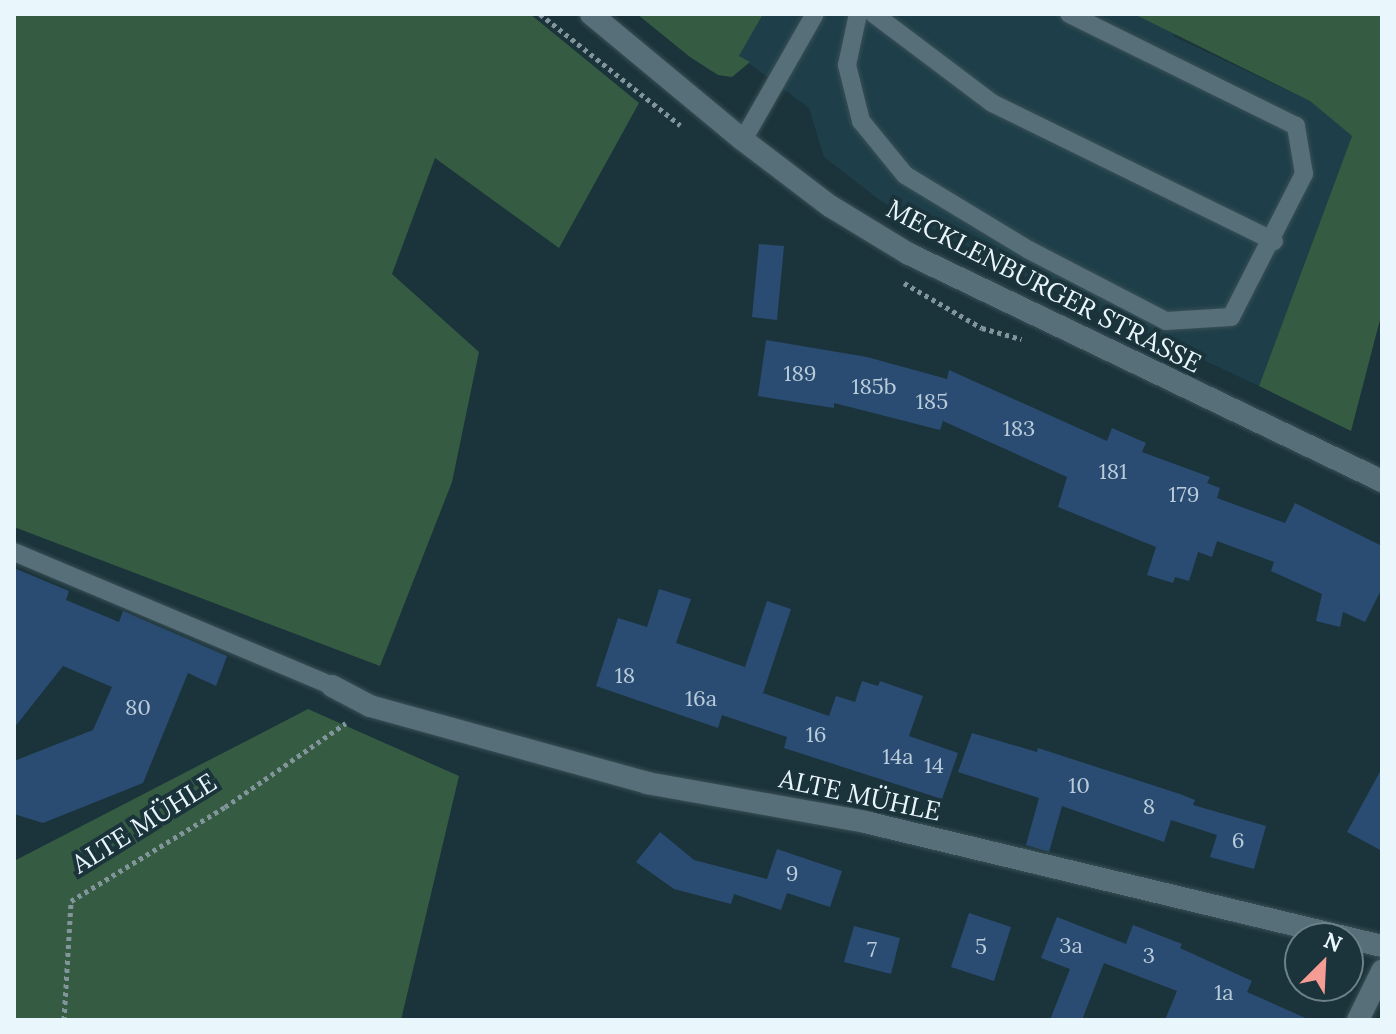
<!DOCTYPE html>
<meta charset="utf-8">
<style>
body{margin:0}
#map{position:relative;width:1396px;height:1034px;overflow:hidden;background:#1b333a;font-family:Lora,serif}
div>[style]{position:absolute}
.built>*{inset:0;background:#1e3f49}
.green>*{inset:0;background:#355c42}
.building>*{inset:0;background:#2a4c72}
.path>*{height:5px;margin-top:-2.5px;transform-origin:0;background:repeating-linear-gradient(90deg,#82959b 0 4px,transparent 0 8px)}
.roads{filter:drop-shadow(0 0 2px #3a4f56) drop-shadow(0 0 2px #3a4f56)}
.service>*{height:18px;margin:-9px;padding:0 9px;transform-origin:9px;border-radius:9px;background:#566f78}
.minor>*{height:22px;margin:-11px;padding:0 11px;transform-origin:11px;border-radius:11px;background:#566f78}
.tertiary>*{height:22px;margin:-11px;padding:0 11px;transform-origin:11px;border-radius:11px;background:#566f78}
span{translate:-50% -50%;white-space:nowrap;text-align:center;line-height:1.15;-webkit-text-stroke:8px #1b333a;paint-order:stroke}
.number-label{font-size:22px;color:#b9ccda}
.number-label span{-webkit-text-stroke-width:0}
.street-label{font-size:26px;color:#e9f7fc}
.frame{position:absolute;inset:0;border:16px solid #e9f7fc;pointer-events:none}
.north{position:absolute;left:1284px;top:922px;width:80px;height:80px;box-sizing:border-box;background:#1b333a;border:2px solid #6d8188;border-radius:50%;rotate:24deg;font-size:22px;font-weight:700;line-height:32px;text-align:center;color:#e9f7fc}
.north::after{content:'';display:block;margin:auto;width:28px;height:36px;background:#f59c95;clip-path:polygon(50% 0,100% 100%,50% 72%,0 100%)}
</style>
<div id="map">
<div class="built">
<div style="clip-path:polygon(763px 14px,1184px 14px,1173px 36px,1310px 101px,1352px 136px,1259px 386px,989px 260px,881px 201px,824px 157px,809px 108px,739px 56px)"></div>
</div>
<div class="green">
<div style="clip-path:polygon(14px 14px,530px 14px,639px 103px,559px 248px,435px 158px,392px 274px,479px 352px,452px 482px,380px 666px,14px 527px)"></div>
<div style="clip-path:polygon(637px 14px,763px 14px,739px 56px,750px 62px,732px 77px,718px 75px,690px 57px)"></div>
<div style="clip-path:polygon(1134px 14px,1382px 14px,1382px 312px,1351px 431px,1259px 386px,1352px 136px,1310px 101px)"></div>
<div style="clip-path:polygon(308px 709px,459px 776px,401px 1020px,14px 1020px,14px 861px)"></div>
</div>
<div class="building">
<div style="clip-path:polygon(759px 244px,784px 246px,777px 320px,752px 317px)"></div>
<div style="clip-path:polygon(766px 340px,867px 357px,947px 379px,949px 370px,1107px 441px,1112px 428px,1146px 443px,1142px 452px,1210px 477px,1207px 483px,1220px 488px,1217px 498px,1285px 523px,1295px 503px,1382px 546px,1382px 588px,1365px 622px,1343px 612px,1340px 627px,1316px 621px,1322px 594px,1271px 571px,1274px 562px,1217px 541px,1212px 557px,1198px 552px,1189px 581px,1175px 577px,1173px 583px,1147px 575px,1156px 547px,1058px 507px,1067px 477px,943px 421px,940px 430px,834px 403px,834px 408px,758px 396px)"></div>
<div style="clip-path:polygon(14px 568px,69px 591px,66px 600px,119px 622px,123px 611px,227px 656px,216px 686px,188px 673px,143px 783px,43px 823px,14px 814px,14px 761px,93px 730px,112px 687px,63px 666px,14px 728px)"></div>
<div style="clip-path:polygon(659px 589px,691px 599px,676px 643px,745px 667px,767px 601px,791px 609px,763px 693px,829px 716px,836px 696px,855px 702px,862px 681px,878px 686px,880px 681px,923px 696px,909px 736px,958px 753px,942px 799px,784px 748px,787px 737px,722px 715px,718px 728px,596px 686px,618px 618px,647px 627px)"></div>
<div style="clip-path:polygon(972px 733px,1037px 752px,1038px 748px,1180px 794px,1195px 800px,1193px 805px,1266px 826px,1254px 869px,1210px 857px,1217px 835px,1171px 820px,1164px 842px,1062px 806px,1049px 852px,1026px 845px,1039px 798px,958px 772px)"></div>
<div style="clip-path:polygon(1382px 768px,1382px 851px,1347px 832px)"></div>
<div style="clip-path:polygon(660px 832px,694px 860px,767px 879px,777px 849px,842px 871px,830px 907px,787px 893px,781px 910px,734px 894px,731px 904px,674px 889px,636px 862px)"></div>
<div style="clip-path:polygon(969px 913px,1011px 927px,994px 981px,951px 967px)"></div>
<div style="clip-path:polygon(1057px 917px,1126px 944px,1133px 925px,1182px 944px,1180px 948px,1252px 981px,1247px 992px,1310px 1020px,1165px 1020px,1177px 991px,1104px 963px,1082px 1020px,1050px 1020px,1070px 969px,1041px 958px)"></div>
<div style="clip-path:polygon(854px 926px,900px 938px,891px 974px,844px 962px)"></div>
</div>
<div class="path">
<div style="left:540px;top:14px;width:179px;rotate:38.4deg"></div>
<div style="left:904px;top:283px;width:90px;rotate:30deg"></div>
<div style="left:982px;top:328px;width:41px;rotate:15.8deg"></div>
<div style="left:64px;top:1020px;width:119px;rotate:-86.6deg"></div>
<div style="left:71px;top:901px;width:180px;rotate:-31.4deg"></div>
<div style="left:225px;top:807px;width:147px;rotate:-34.8deg"></div>
</div>
<div class="roads">
<div class="service">
<div style="left:858px;top:14px;width:52px;rotate:102.2deg"></div>
<div style="left:847px;top:65px;width:58px;rotate:76deg"></div>
<div style="left:861px;top:121px;width:70px;rotate:50.8deg"></div>
<div style="left:905px;top:175px;width:145px;rotate:31.2deg"></div>
<div style="left:1029px;top:250px;width:154px;rotate:27.4deg"></div>
<div style="left:1166px;top:321px;width:65px;rotate:-3.5deg"></div>
<div style="left:1231px;top:317px;width:161px;rotate:-63deg"></div>
<div style="left:1304px;top:174px;width:49px;rotate:-99.5deg"></div>
<div style="left:1296px;top:126px;width:253px;rotate:-153.7deg"></div>
<div style="left:874px;top:14px;width:148px;rotate:37deg"></div>
<div style="left:992px;top:103px;width:314px;rotate:26.1deg"></div>
<div style="left:743px;top:140px;width:145px;rotate:-60.3deg"></div>
<div style="left:14px;top:552px;width:345px;rotate:22.8deg"></div>
</div>
<div class="minor">
<div style="left:332px;top:686px;width:43px;rotate:27.8deg"></div>
<div style="left:370px;top:706px;width:288px;rotate:15.5deg"></div>
<div style="left:647px;top:783px;width:221px;rotate:10.1deg"></div>
<div style="left:865px;top:822px;width:532px;rotate:13.49deg"></div>
<div style="left:1358px;top:1020px;width:55px;rotate:-63.9deg"></div>
</div>
<div class="tertiary">
<div style="left:591px;top:14px;width:197px;rotate:39.7deg"></div>
<div style="left:743px;top:140px;width:109px;rotate:37.2deg"></div>
<div style="left:830px;top:206px;width:92px;rotate:31.3deg"></div>
<div style="left:909px;top:254px;width:525px;rotate:25.64deg"></div>
</div>
</div>
<div class="number-label">
<span style="left:800px;top:374px">189</span>
<span style="left:874px;top:387px">185b</span>
<span style="left:932px;top:402px">185</span>
<span style="left:1019px;top:429px">183</span>
<span style="left:1113px;top:472px">181</span>
<span style="left:1184px;top:495px">179</span>
<span style="left:625px;top:676px">18</span>
<span style="left:701px;top:699px">16a</span>
<span style="left:138px;top:708px">80</span>
<span style="left:816px;top:735px">16</span>
<span style="left:898px;top:757px">14a</span>
<span style="left:934px;top:766px">14</span>
<span style="left:1079px;top:786px">10</span>
<span style="left:1149px;top:807px">8</span>
<span style="left:1238px;top:841px">6</span>
<span style="left:792px;top:874px">9</span>
<span style="left:1071px;top:946px">3a</span>
<span style="left:981px;top:947px">5</span>
<span style="left:872px;top:950px">7</span>
<span style="left:1149px;top:956px">3</span>
<span style="left:1224px;top:993px">1a</span>
</div>
<div class="street-label">
<span style="left:1044px;top:286px;rotate:27deg">MECKLENBURGER STRASSE</span>
<span style="left:860px;top:795px;rotate:12deg">ALTE MÜHLE</span>
<span style="left:144px;top:823px;rotate:-32deg">ALTE MÜHLE</span>
</div>
<div class="frame"></div>
<div class="north">N</div>
</div>
